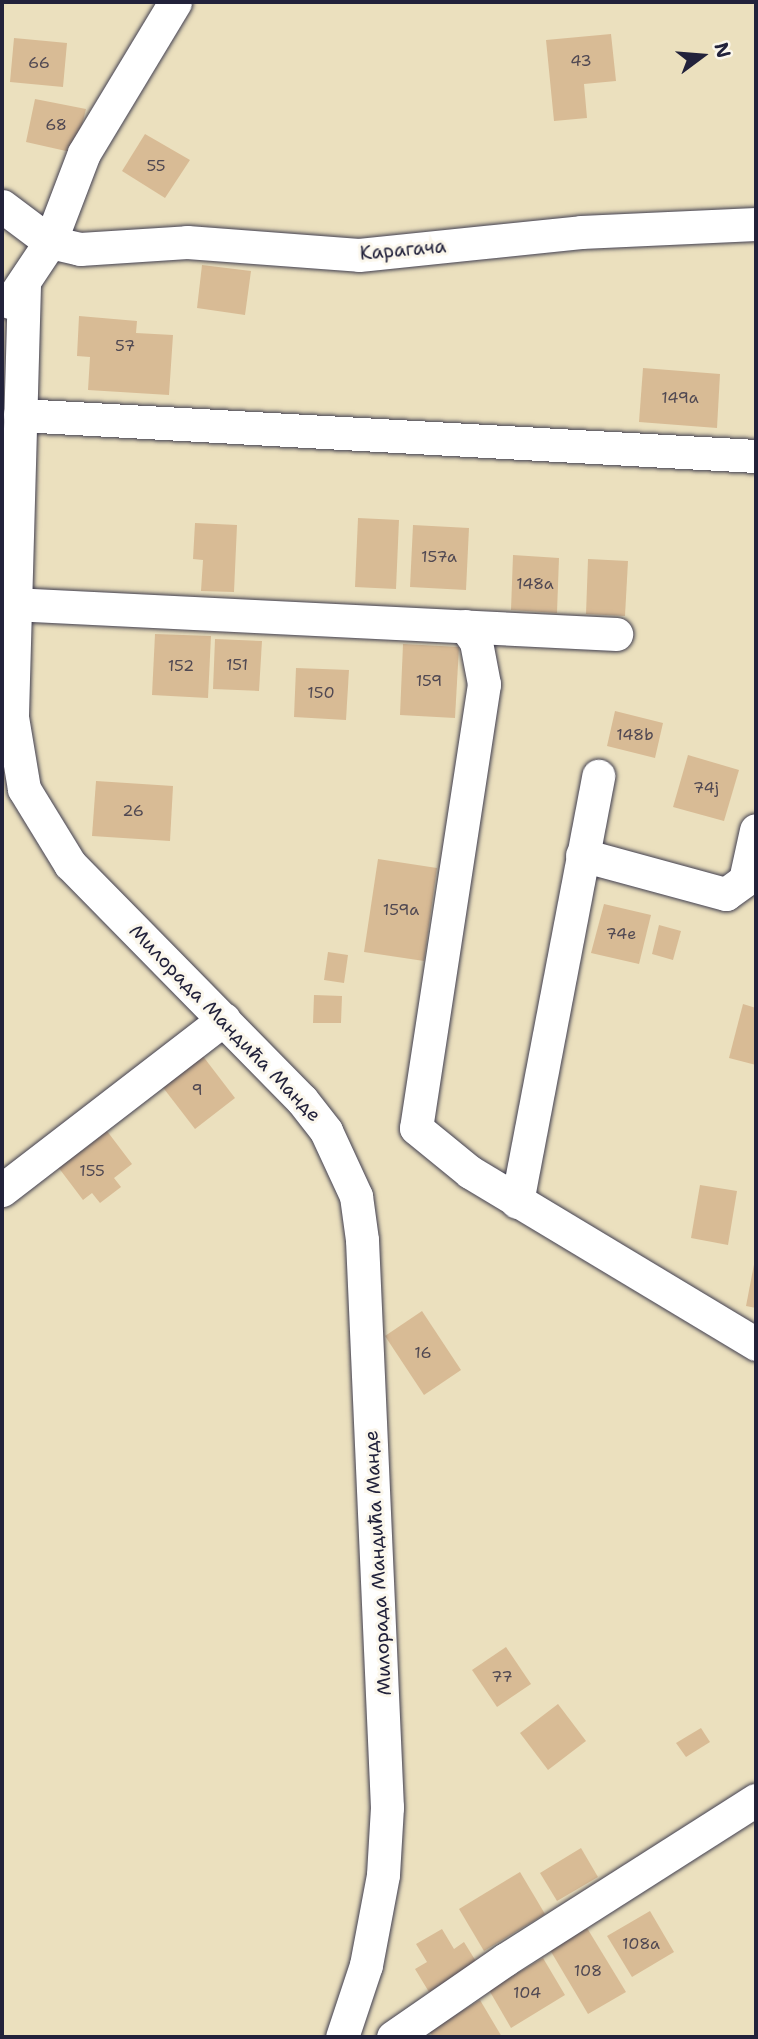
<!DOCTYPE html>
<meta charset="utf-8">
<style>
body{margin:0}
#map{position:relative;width:758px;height:2039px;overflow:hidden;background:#ebe0be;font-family:"Shantell Sans",sans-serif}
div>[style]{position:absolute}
.building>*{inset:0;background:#d8bb95}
.roads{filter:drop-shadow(0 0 2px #403e4f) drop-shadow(0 0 2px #403e4f)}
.minor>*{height:33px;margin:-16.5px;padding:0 16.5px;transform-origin:16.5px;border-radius:16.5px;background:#fff}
span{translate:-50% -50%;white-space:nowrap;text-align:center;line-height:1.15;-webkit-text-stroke:6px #fbf7ec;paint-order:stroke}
.number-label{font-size:16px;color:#504852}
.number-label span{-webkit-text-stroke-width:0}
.street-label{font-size:19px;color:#22223b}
.frame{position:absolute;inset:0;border:4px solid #22223b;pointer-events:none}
.north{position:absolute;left:667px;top:21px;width:70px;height:70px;-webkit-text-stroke:5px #fbf7ec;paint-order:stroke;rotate:74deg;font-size:19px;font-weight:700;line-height:28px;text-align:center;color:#22223b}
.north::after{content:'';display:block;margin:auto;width:24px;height:32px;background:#22223b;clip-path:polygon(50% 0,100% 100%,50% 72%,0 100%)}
</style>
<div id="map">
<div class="building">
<div style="clip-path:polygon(611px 34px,616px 81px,584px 84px,587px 118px,554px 121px,546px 40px)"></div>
<div style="clip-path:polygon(14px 38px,67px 43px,63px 87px,10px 82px)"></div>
<div style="clip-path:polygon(35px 99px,86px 109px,75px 153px,26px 142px)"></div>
<div style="clip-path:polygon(145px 134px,190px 160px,165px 198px,122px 171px)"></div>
<div style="clip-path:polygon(202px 265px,251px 271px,245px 315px,197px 308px)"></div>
<div style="clip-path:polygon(79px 316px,137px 321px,136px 333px,173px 335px,169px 395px,88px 390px,90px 357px,77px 356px)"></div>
<div style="clip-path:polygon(643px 368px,720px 374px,717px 428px,639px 422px)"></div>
<div style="clip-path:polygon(358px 518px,399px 520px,396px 589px,355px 587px)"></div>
<div style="clip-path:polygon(195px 523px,237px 525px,234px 592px,201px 591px,203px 560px,193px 559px)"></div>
<div style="clip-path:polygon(413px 525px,469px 528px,466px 590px,410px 587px)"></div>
<div style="clip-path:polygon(513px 555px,559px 558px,557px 613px,511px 610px)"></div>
<div style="clip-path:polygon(588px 559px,628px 561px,625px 616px,586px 614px)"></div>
<div style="clip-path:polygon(155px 634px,211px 636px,208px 698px,152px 695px)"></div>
<div style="clip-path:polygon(215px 639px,262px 641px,259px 691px,213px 689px)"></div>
<div style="clip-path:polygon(403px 644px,459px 647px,455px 718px,400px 715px)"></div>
<div style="clip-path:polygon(296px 668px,349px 670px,346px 720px,294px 717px)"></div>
<div style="clip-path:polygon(615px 711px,663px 723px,655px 758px,607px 746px)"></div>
<div style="clip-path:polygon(688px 755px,739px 770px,724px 821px,673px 807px)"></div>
<div style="clip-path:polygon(96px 781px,173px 786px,170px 841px,92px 836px)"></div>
<div style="clip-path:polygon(378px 859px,437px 868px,424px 961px,364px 952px)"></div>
<div style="clip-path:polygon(604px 904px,651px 915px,639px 964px,591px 953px)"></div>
<div style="clip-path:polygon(659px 925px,681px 931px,673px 960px,652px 954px)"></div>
<div style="clip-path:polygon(328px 952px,348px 955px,344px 983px,324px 980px)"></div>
<div style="clip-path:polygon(314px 995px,342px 996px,341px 1023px,313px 1023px)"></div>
<div style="clip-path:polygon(743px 1004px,756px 1008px,756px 1065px,729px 1058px)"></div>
<div style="clip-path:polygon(199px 1051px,235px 1098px,195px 1129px,158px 1081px)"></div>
<div style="clip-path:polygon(107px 1131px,132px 1164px,114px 1178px,121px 1187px,100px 1203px,92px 1193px,83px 1200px,52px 1159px,74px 1141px,82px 1151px)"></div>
<div style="clip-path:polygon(700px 1185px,737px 1191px,728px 1245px,691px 1238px)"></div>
<div style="clip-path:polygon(756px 1254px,756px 1308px,746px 1306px)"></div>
<div style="clip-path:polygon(422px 1311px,461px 1370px,424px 1395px,385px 1336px)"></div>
<div style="clip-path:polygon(506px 1647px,531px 1684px,497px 1707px,472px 1670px)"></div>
<div style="clip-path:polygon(558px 1704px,586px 1741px,548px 1770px,520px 1733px)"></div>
<div style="clip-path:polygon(701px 1728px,710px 1742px,686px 1757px,676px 1743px)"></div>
<div style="clip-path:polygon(581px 1848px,598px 1877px,557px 1901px,540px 1873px)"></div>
<div style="clip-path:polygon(520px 1872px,545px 1914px,484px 1951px,459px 1909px)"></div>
<div style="clip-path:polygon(650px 1911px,674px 1952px,632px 1977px,607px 1936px)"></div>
<div style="clip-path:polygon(587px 1928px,626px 1992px,588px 2014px,550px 1950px)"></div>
<div style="clip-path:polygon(442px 1929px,454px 1949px,464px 1942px,477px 1963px,429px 1992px,415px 1969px,427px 1962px,416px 1944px)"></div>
<div style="clip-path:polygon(543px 1958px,565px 1995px,511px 2028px,489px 1990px)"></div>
<div style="clip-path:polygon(480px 2000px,502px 2037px,433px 2037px,429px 2031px)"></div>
</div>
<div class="roads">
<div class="minor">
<div style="left:2px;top:206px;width:60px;rotate:36.9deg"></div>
<div style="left:50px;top:242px;width:31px;rotate:13deg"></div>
<div style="left:80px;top:249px;width:107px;rotate:-3.7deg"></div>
<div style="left:187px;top:242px;width:172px;rotate:4.3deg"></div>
<div style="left:359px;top:255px;width:223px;rotate:-5.9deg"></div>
<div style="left:581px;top:232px;width:175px;rotate:-2.6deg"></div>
<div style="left:24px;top:285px;width:432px;rotate:91.6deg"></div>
<div style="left:12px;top:717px;width:73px;rotate:80.5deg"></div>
<div style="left:24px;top:789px;width:88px;rotate:58.5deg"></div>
<div style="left:70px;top:864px;width:331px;rotate:45.5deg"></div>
<div style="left:302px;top:1100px;width:39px;rotate:52deg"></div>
<div style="left:326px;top:1131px;width:72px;rotate:65.2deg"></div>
<div style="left:356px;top:1196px;width:44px;rotate:82.2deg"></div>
<div style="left:362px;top:1240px;width:568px;rotate:87.48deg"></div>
<div style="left:387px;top:1807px;width:68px;rotate:93.4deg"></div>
<div style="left:383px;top:1875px;width:92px;rotate:100.7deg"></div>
<div style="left:366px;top:1965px;width:76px;rotate:108.4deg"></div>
<div style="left:10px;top:302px;width:72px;rotate:-56.3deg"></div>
<div style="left:50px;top:242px;width:95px;rotate:-69.1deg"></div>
<div style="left:84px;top:153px;width:176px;rotate:-58.9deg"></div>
<div style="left:20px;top:415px;width:737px;rotate:3.19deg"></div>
<div style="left:12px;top:604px;width:605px;rotate:2.84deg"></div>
<div style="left:465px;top:626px;width:19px;rotate:55deg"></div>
<div style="left:476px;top:642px;width:43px;rotate:79.2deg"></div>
<div style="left:484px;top:684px;width:449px;rotate:98.7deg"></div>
<div style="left:416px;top:1128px;width:70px;rotate:39.2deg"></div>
<div style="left:470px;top:1172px;width:334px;rotate:31deg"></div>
<div style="left:582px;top:855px;width:149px;rotate:15.2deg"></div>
<div style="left:726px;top:894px;width:24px;rotate:-36deg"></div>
<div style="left:745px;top:880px;width:51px;rotate:-77.6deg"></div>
<div style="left:2px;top:1190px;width:280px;rotate:-37.6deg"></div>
<div style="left:517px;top:1202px;width:434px;rotate:-79.2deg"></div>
<div style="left:393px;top:2037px;width:137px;rotate:-34.6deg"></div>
<div style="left:506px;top:1959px;width:296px;rotate:-32.5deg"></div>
</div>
</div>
<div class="number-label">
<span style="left:581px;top:61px">43</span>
<span style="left:39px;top:63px">66</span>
<span style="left:56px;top:125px">68</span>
<span style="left:156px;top:166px">55</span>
<span style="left:125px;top:346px">57</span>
<span style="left:680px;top:398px">149a</span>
<span style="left:439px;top:557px">157a</span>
<span style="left:535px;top:584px">148a</span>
<span style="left:237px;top:665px">151</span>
<span style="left:181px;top:666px">152</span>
<span style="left:429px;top:681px">159</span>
<span style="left:321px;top:693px">150</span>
<span style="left:635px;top:735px">148b</span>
<span style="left:706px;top:788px">74j</span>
<span style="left:133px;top:811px">26</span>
<span style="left:401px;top:910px">159a</span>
<span style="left:621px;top:934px">74e</span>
<span style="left:197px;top:1090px">9</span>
<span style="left:92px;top:1171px">155</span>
<span style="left:423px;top:1353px">16</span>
<span style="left:502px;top:1677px">77</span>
<span style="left:641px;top:1944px">108a</span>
<span style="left:588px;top:1971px">108</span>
<span style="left:527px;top:1993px">104</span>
</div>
<div class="street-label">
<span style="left:403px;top:250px;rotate:-5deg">Карагача</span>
<span style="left:225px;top:1023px;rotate:46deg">Милорада Мандића Манде</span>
<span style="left:378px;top:1563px;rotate:-93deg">Милорада Мандића Манде</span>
</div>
<div class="frame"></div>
<div class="north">N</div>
</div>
